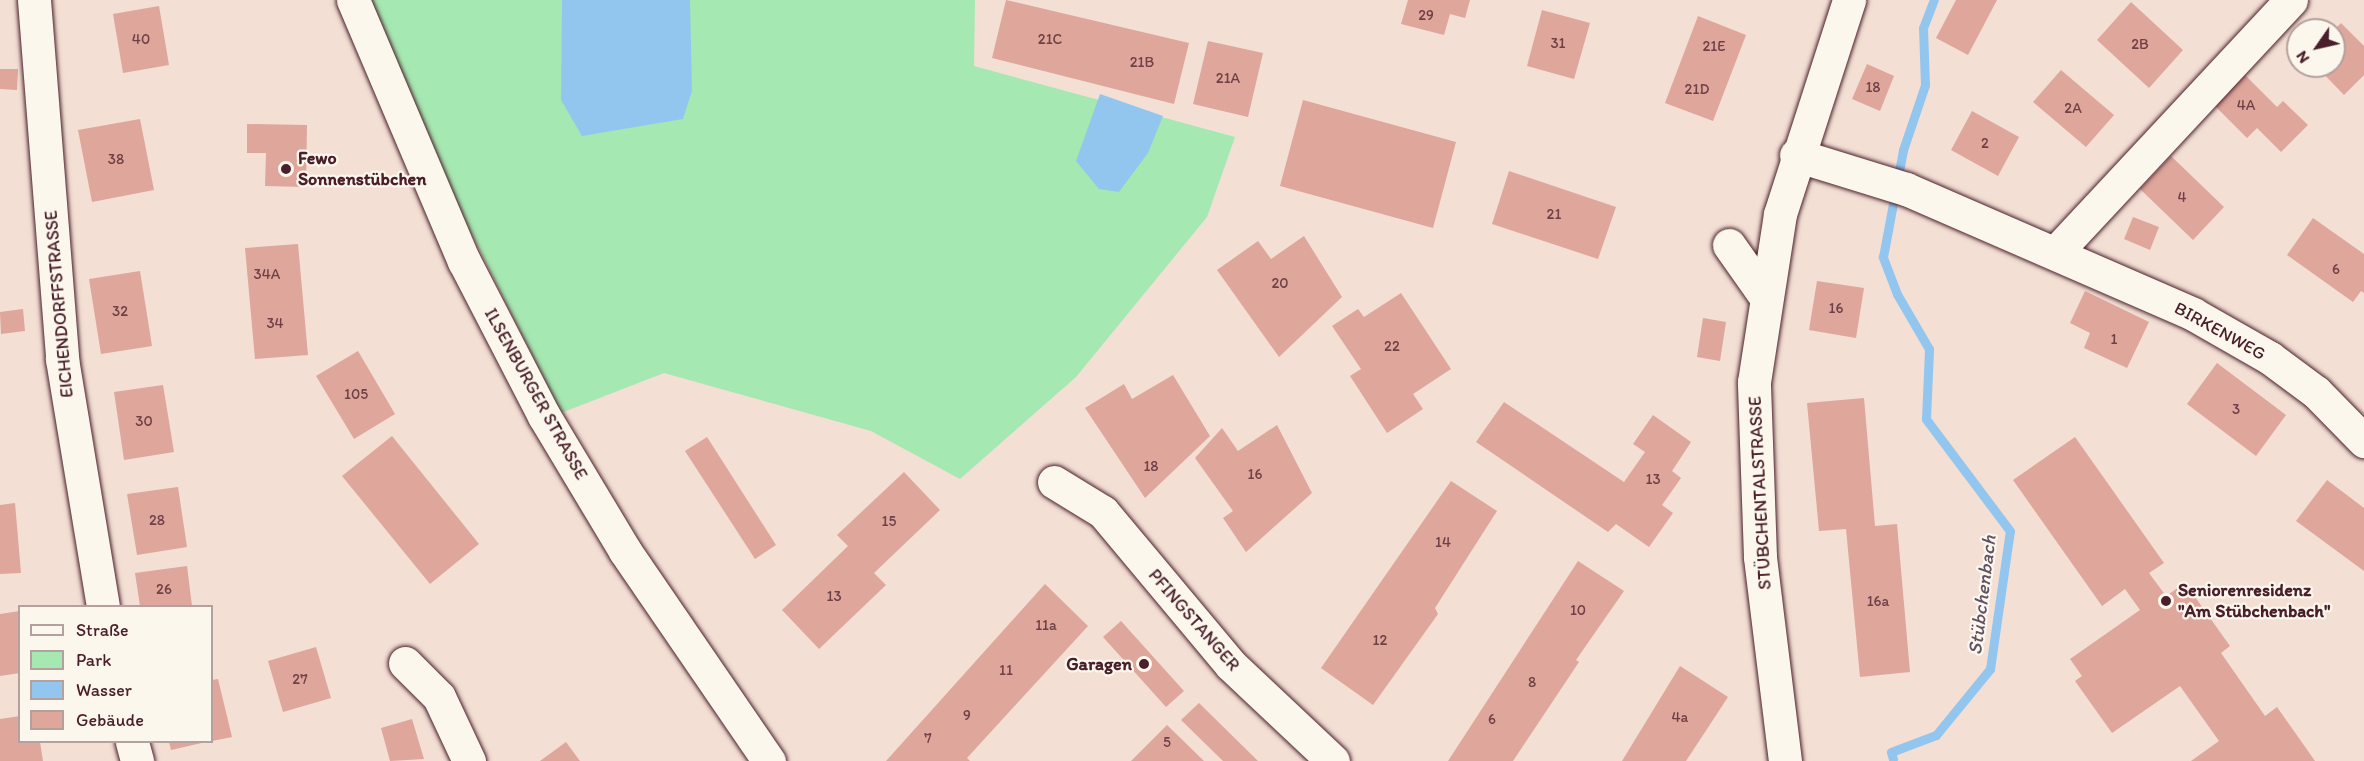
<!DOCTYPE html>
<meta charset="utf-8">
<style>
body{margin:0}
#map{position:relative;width:2364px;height:761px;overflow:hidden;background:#f3dfd4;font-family:Itim,sans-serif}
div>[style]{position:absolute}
.green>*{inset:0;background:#a6e8b1}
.water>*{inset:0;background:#92c6ef}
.stream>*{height:9px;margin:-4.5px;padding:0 4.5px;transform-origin:4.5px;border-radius:4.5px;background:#92c6ef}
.building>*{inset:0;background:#dfa69b}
.roads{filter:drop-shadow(0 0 2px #4a1f2b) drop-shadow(0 0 2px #4a1f2b)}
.minor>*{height:33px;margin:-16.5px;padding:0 16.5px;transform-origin:16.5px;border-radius:16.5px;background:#fbf7ec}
.secondary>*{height:33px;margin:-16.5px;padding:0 16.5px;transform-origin:16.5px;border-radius:16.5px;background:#fbf7ec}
.dots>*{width:16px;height:16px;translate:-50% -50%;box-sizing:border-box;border:3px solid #fbf7ec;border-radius:50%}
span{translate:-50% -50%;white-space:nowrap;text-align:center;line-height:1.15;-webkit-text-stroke:4.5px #fbf7ec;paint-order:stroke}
.number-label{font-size:15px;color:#6f4147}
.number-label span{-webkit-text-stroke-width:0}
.poi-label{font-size:18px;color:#4a1f2b;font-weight:700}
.left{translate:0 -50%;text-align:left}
.right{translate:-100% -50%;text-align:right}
.street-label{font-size:18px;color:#4a1f2b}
.water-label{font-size:20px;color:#605166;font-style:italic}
.legend{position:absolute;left:18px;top:605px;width:195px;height:138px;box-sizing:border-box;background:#fbf7ec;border:2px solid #b4a19f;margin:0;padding:8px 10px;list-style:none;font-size:18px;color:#4a1f2b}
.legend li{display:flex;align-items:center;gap:12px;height:30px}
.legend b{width:30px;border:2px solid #b4a19f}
.north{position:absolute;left:2286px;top:18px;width:60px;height:60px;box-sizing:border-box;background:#fbf7ec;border:2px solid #b4a19f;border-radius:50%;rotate:236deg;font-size:16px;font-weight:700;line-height:24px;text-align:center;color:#4a1f2b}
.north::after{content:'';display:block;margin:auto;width:21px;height:27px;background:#4a1f2b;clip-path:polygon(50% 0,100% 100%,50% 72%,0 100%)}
</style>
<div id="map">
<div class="green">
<div style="clip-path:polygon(361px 0,975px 0,974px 66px,1235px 137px,1207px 217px,1076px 377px,960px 479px,871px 431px,664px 373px,561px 413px,395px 80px)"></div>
</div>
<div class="water">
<div style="clip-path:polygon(562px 0,690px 0,692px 91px,683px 119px,582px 136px,561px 100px)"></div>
<div style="clip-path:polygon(1100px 94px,1163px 116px,1148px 153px,1119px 192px,1099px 189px,1076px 161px)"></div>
</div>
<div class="stream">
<div style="left:1893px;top:759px;width:7px;rotate:-106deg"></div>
<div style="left:1891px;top:752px;width:48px;rotate:-20.7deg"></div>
<div style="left:1936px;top:735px;width:85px;rotate:-50.7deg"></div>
<div style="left:1990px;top:669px;width:139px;rotate:-81.8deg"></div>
<div style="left:2010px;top:531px;width:140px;rotate:-126.9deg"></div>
<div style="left:1926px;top:419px;width:70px;rotate:-87.5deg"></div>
<div style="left:1929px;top:349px;width:64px;rotate:-120.2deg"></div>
<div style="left:1897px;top:294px;width:40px;rotate:-111deg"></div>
<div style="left:1883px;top:257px;width:109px;rotate:-79.4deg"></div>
<div style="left:1903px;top:150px;width:69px;rotate:-71.3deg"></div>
<div style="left:1925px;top:85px;width:57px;rotate:-92deg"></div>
<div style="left:1923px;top:28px;width:30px;rotate:-69deg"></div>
</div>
<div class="building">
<div style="clip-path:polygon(1006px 0,1189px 43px,1174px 104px,992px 58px)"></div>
<div style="clip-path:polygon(1408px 0,1470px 0,1465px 18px,1450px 14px,1444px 35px,1401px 24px)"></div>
<div style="clip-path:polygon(1956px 0,1997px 0,1968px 55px,1936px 38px)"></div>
<div style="clip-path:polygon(2131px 2px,2183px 50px,2149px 88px,2097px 40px)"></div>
<div style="clip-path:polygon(159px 6px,169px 65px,123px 73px,113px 14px)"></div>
<div style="clip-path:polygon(1542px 10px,1590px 23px,1574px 79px,1527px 66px)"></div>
<div style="clip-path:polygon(1698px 16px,1746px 35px,1713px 121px,1665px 103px)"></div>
<div style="clip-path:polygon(2341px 23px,2364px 46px,2364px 75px,2344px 95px,2316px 66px,2334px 66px,2334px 30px)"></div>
<div style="clip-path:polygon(1208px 41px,1263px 53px,1248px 117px,1193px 104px)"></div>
<div style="clip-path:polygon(1867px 64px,1894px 76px,1880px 111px,1852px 99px)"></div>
<div style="clip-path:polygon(0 69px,18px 69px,17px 90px,0 89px)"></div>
<div style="clip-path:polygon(2061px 70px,2114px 115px,2086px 147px,2033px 102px)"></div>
<div style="clip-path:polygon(2245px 75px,2277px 107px,2283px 101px,2308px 125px,2281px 152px,2257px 128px,2247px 138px,2215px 106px)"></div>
<div style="clip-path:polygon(1303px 100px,1456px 142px,1433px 228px,1280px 186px)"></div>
<div style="clip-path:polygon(1972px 111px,2019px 137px,1998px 176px,1951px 150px)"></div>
<div style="clip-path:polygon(140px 119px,154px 190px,92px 202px,78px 130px)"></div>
<div style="clip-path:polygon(247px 124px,307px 125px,306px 187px,265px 186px,266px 153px,247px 153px)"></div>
<div style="clip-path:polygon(2171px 156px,2224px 207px,2193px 240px,2140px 189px)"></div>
<div style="clip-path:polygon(1509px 171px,1616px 207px,1598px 259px,1492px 224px)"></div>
<div style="clip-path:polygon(2133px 217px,2159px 227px,2150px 250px,2124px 239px)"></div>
<div style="clip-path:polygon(2313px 218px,2364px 254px,2364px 293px,2361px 291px,2353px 302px,2287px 255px)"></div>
<div style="clip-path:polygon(1304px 236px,1342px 297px,1279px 357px,1217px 270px,1258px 241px,1271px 259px)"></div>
<div style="clip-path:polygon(298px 244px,308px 355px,255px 359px,245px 248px)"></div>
<div style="clip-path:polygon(140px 271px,152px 346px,101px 354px,89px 279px)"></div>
<div style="clip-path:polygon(1817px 281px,1864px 288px,1856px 338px,1809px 330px)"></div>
<div style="clip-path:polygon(2085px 291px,2149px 322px,2127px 368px,2084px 348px,2090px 333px,2070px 323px)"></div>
<div style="clip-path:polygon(1401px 293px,1451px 369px,1413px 394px,1423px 409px,1387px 433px,1350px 376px,1361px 369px,1332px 326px,1358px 309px,1364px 317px)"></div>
<div style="clip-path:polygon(23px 309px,25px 331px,1px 334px,0 312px)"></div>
<div style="clip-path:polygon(1703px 318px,1726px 322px,1720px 361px,1697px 357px)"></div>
<div style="clip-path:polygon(358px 351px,395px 414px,354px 439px,316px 376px)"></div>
<div style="clip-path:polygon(2217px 363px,2286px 415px,2256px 456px,2187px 404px)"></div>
<div style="clip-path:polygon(1173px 375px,1210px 436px,1145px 498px,1085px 408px,1124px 384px,1132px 399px)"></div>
<div style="clip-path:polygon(163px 385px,174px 452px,124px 460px,114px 392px)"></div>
<div style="clip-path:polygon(1864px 398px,1875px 526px,1897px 524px,1910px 672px,1860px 677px,1846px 529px,1819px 531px,1807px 403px)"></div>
<div style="clip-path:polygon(1504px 402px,1624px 482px,1645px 452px,1633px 444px,1653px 415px,1691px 442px,1672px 471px,1681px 478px,1662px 505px,1673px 513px,1649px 547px,1616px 524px,1608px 532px,1476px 442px)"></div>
<div style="clip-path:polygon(1277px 425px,1312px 493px,1246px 552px,1223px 518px,1233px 511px,1195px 458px,1222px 428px,1238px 451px)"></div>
<div style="clip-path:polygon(392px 436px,479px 544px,430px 584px,342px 476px)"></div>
<div style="clip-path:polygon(707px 437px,776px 545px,755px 559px,685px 451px)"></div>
<div style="clip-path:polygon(2075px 437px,2164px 563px,2149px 573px,2166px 596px,2185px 583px,2230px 646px,2221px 653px,2265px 716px,2277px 707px,2315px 761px,2191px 761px,2219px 741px,2180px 686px,2112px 733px,2075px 681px,2082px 676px,2070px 659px,2140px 610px,2125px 589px,2102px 606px,2013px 480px)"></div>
<div style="clip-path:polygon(904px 472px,940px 510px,874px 573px,886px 585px,819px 649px,782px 610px,848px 546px,837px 535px)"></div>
<div style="clip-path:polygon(2327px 480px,2364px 508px,2364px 571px,2296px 521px)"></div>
<div style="clip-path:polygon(1451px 481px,1497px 511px,1435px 608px,1438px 614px,1373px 705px,1321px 668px)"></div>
<div style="clip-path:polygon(178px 487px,187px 547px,137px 555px,127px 494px)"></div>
<div style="clip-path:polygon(15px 503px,21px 573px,0 574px,0 505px)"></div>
<div style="clip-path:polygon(1578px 561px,1624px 591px,1576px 660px,1579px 662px,1513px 761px,1448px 761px)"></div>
<div style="clip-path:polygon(187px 566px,192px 606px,140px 606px,135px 573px)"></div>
<div style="clip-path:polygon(1045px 584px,1088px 626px,967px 758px,970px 761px,886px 761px)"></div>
<div style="clip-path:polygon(20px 611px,20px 673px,0 676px,0 614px)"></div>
<div style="clip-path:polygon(1121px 621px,1184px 691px,1166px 707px,1103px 637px)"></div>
<div style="clip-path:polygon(316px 647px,331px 698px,283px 712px,268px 661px)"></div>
<div style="clip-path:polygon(1680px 666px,1728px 697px,1686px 761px,1622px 761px)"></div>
<div style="clip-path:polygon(218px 679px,232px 737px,212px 741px,212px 680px)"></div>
<div style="clip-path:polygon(1199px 703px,1258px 761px,1223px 761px,1181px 720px)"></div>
<div style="clip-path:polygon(20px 716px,20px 742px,40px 742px,43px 761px,0 761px,0 719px)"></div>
<div style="clip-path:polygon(412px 719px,424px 759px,390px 761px,381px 728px)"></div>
<div style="clip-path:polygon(1167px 725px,1204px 761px,1131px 761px)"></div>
<div style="clip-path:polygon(169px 742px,206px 742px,171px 750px)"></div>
<div style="clip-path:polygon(566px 742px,580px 761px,540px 761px)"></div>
</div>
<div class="roads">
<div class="minor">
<div style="left:34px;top:0;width:360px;rotate:85.5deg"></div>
<div style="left:62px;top:359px;width:250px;rotate:80.6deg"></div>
<div style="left:1796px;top:155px;width:115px;rotate:17.2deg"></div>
<div style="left:1906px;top:189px;width:313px;rotate:23.5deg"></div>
<div style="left:2193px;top:314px;width:89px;rotate:29.7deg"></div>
<div style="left:2270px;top:358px;width:57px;rotate:36.5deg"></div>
<div style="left:2316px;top:392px;width:69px;rotate:45.6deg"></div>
<div style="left:1729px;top:245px;width:62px;rotate:54.8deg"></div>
<div style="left:2057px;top:251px;width:343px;rotate:-47deg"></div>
<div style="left:1054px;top:482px;width:57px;rotate:31.5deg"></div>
<div style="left:1103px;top:512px;width:199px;rotate:50.1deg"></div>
<div style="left:1231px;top:665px;width:140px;rotate:43.3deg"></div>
<div style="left:405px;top:663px;width:48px;rotate:45deg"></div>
<div style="left:439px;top:697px;width:71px;rotate:64.9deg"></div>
<div style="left:132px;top:742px;width:20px;rotate:75deg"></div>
<div style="left:1785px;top:761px;width:206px;rotate:-97deg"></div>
<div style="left:1760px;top:557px;width:175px;rotate:-92deg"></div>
<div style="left:1754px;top:382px;width:170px;rotate:-81.2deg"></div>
<div style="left:1780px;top:214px;width:225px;rotate:-72.1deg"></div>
</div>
<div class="secondary">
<div style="left:353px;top:0;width:284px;rotate:67deg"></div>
<div style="left:464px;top:261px;width:174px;rotate:62.7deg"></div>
<div style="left:544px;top:416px;width:157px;rotate:59deg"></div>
<div style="left:625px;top:551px;width:255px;rotate:55.6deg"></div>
</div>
</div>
<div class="dots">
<div style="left:286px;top:169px;background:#4a1f2b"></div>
<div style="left:2166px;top:601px;background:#4a1f2b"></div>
<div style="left:1144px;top:664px;background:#4a1f2b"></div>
</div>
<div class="number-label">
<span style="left:1426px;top:16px">29</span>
<span style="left:141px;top:40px">40</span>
<span style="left:1050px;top:40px">21C</span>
<span style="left:1558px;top:44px">31</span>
<span style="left:2140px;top:45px">2B</span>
<span style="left:1714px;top:47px">21E</span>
<span style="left:1142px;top:63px">21B</span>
<span style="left:1228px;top:79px">21A</span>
<span style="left:1873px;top:88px">18</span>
<span style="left:1697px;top:90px">21D</span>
<span style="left:2246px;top:106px">4A</span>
<span style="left:2073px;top:109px">2A</span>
<span style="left:1985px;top:144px">2</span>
<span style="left:116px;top:160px">38</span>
<span style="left:2182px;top:198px">4</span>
<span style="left:1554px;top:215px">21</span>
<span style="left:2336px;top:270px">6</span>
<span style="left:267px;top:275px">34A</span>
<span style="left:1280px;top:284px">20</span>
<span style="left:1836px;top:309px">16</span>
<span style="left:120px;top:312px">32</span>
<span style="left:275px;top:324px">34</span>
<span style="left:2114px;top:340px">1</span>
<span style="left:1392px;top:347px">22</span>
<span style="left:356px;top:395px">105</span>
<span style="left:2236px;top:410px">3</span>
<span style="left:144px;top:422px">30</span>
<span style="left:1151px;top:467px">18</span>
<span style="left:1255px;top:475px">16</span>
<span style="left:1653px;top:480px">13</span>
<span style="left:157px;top:521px">28</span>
<span style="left:889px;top:522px">15</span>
<span style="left:1443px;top:543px">14</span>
<span style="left:164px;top:590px">26</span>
<span style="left:834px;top:597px">13</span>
<span style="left:1878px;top:602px">16a</span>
<span style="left:1578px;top:611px">10</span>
<span style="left:1046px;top:626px">11a</span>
<span style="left:1380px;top:641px">12</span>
<span style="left:1006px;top:671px">11</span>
<span style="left:300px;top:680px">27</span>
<span style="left:1532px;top:683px">8</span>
<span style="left:967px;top:716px">9</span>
<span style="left:1680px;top:718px">4a</span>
<span style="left:1492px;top:720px">6</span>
<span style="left:928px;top:739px">7</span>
<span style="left:1167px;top:743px">5</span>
</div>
<div class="poi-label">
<span class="left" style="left:298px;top:169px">Fewo<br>Sonnenstübchen</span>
<span class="left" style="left:2178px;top:601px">Seniorenresidenz<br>"Am Stübchenbach"</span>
<span class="right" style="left:1132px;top:664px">Garagen</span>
</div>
<div class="street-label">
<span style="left:59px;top:304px;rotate:-95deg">EICHENDORFFSTRASSE</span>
<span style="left:2220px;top:331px;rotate:29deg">BIRKENWEG</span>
<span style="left:536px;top:394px;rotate:61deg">ILSENBURGER STRASSE</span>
<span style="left:1760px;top:493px;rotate:-93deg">STÜBCHENTALSTRASSE</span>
<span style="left:1194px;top:620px;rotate:49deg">PFINGSTANGER</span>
</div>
<div class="water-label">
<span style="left:1982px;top:595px;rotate:-83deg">Stübchenbach</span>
</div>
<ul class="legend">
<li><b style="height:8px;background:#fbf7ec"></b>Straße</li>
<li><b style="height:16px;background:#a6e8b1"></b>Park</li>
<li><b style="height:16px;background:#92c6ef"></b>Wasser</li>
<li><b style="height:16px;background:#dfa69b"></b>Gebäude</li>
</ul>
<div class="north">N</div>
</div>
